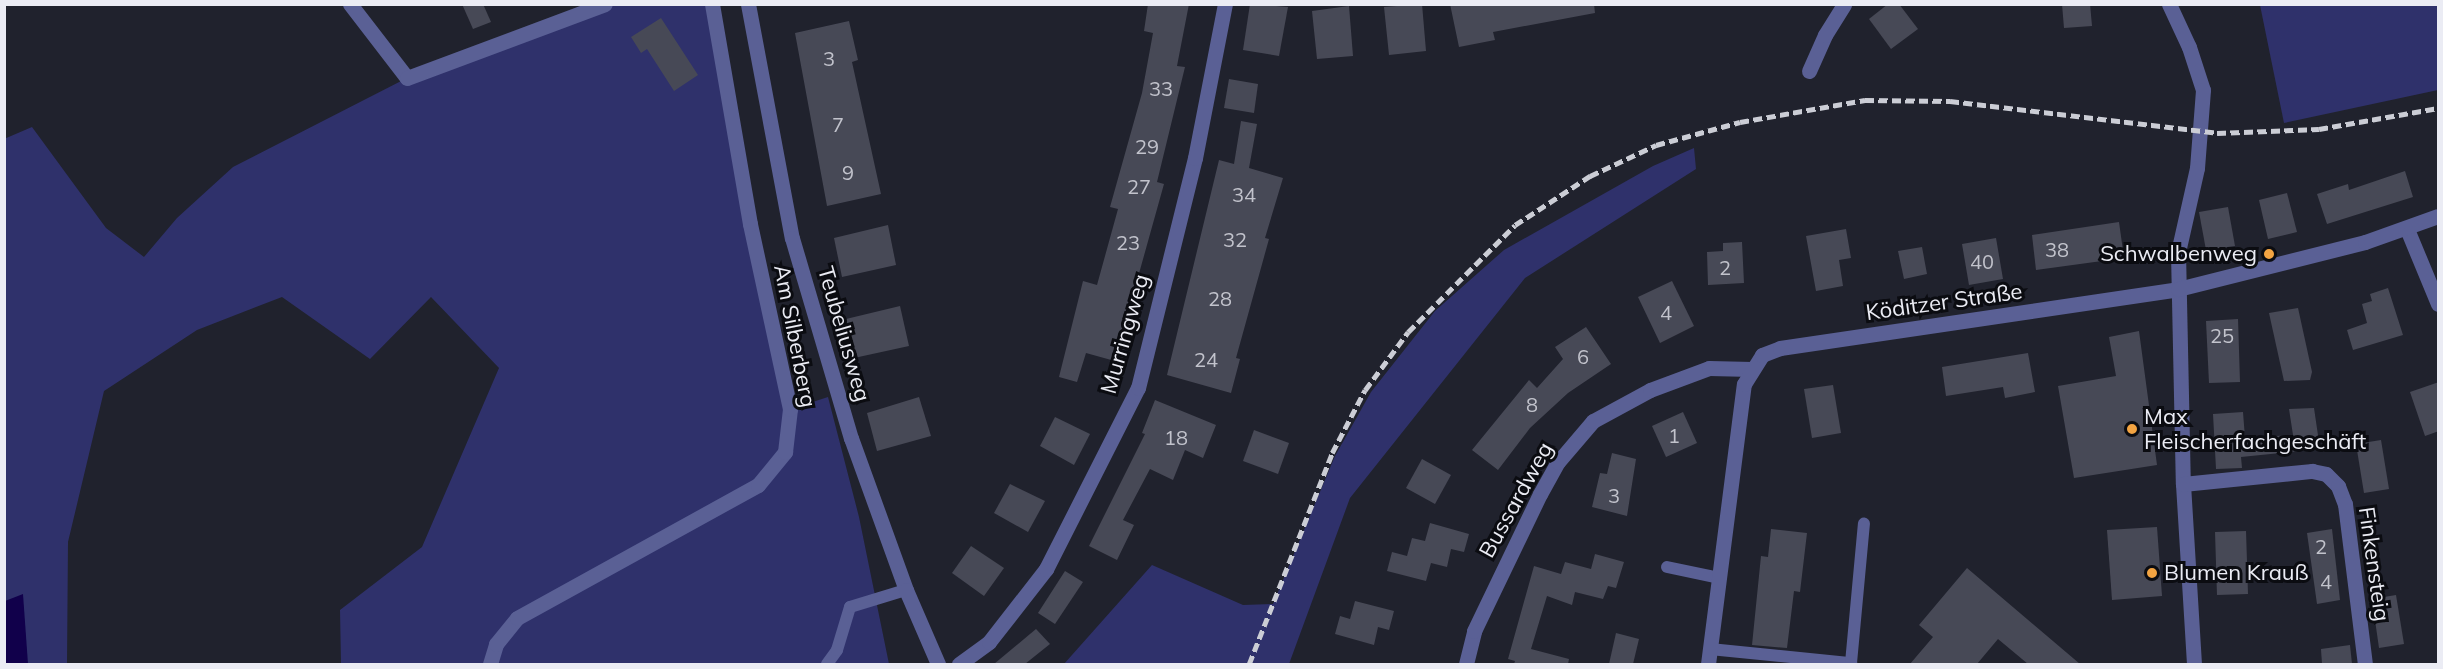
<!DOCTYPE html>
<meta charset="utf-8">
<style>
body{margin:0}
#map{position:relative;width:2443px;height:669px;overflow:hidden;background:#20222d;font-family:Mulish,sans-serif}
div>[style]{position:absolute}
.green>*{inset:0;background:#2f316b}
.water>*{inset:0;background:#11004b}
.building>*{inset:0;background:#474956}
.service>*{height:12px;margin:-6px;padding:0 6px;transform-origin:6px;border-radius:6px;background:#5a6095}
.minor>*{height:15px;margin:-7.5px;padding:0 7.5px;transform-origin:7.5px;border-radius:7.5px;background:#5a6095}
.rail>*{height:4.5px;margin-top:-2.25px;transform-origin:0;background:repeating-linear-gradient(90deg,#cbcdd5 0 9px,transparent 0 13.5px)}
.dots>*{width:16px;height:16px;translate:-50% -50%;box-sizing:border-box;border:3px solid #0b0c11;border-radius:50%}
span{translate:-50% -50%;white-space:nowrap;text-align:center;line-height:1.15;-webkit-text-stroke:6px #0b0c11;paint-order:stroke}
.number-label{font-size:20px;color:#c2c3cc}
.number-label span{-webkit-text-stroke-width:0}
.poi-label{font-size:22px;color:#ebecf4}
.right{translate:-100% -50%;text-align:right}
.left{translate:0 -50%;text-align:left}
.street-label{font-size:22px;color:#ebecf4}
.frame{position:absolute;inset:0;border:6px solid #ebecf4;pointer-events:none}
</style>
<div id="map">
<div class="green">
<div style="clip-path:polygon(605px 5px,712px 5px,791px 409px,828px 397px,859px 517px,889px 664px,341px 664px,340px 610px,422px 547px,499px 368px,431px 297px,370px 359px,282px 297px,197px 330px,104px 391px,68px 542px,67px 664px,5px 664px,4px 139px,32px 127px,106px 228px,144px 257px,177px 218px,233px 167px,407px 78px)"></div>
<div style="clip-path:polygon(2260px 5px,2438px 5px,2438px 90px,2284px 123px)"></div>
<div style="clip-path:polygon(1694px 148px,1696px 169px,1525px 278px,1350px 498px,1289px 664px,1064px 664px,1152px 565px,1243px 605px,1273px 604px,1335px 456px,1371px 392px,1435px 311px,1504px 250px,1653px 166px)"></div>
</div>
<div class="water">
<div style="clip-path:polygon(23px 594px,28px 664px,5px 664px,5px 601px)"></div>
</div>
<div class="building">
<div style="clip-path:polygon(462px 4px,483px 4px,491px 22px,473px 29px)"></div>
<div style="clip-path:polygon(1148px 4px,1189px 4px,1177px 66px,1185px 67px,1157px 182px,1164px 184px,1133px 295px,1140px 297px,1122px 363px,1086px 353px,1077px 382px,1059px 377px,1083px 281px,1097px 285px,1118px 209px,1110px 207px,1142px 93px,1153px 33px,1144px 31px)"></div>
<div style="clip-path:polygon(1250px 4px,1288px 7px,1279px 56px,1243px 50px)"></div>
<div style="clip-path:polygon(1422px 4px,1426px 51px,1389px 55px,1384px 7px)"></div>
<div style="clip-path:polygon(1450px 4px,1594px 4px,1595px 13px,1493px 32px,1495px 40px,1459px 47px)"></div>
<div style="clip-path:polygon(1888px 4px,1899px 4px,1918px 29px,1891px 49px,1869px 19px)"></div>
<div style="clip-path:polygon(2062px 4px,2090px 4px,2092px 26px,2064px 28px)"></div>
<div style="clip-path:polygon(1349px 6px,1353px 56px,1317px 59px,1312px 11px)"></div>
<div style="clip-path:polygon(661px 18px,698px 75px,674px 91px,647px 49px,641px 53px,631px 37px)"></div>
<div style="clip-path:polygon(849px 21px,858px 60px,852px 62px,881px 194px,827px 206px,795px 33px)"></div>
<div style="clip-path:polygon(1229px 79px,1258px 84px,1254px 113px,1224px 108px)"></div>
<div style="clip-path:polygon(1241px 121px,1257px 124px,1249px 168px,1283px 178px,1265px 238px,1269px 239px,1236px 358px,1240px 359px,1231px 393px,1167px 375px,1219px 160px,1234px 164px)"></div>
<div style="clip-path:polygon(2405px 171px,2413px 197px,2327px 224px,2317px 194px,2348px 184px,2349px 190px)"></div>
<div style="clip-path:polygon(2287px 193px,2297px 232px,2268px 239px,2259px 200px)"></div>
<div style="clip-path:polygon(2228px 207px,2235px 246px,2206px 250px,2199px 212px)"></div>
<div style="clip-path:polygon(2119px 222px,2124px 258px,2036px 270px,2032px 235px)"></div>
<div style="clip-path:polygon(888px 225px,896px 265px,842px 277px,834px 238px)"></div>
<div style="clip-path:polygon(1846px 229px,1851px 258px,1839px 260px,1843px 286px,1816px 291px,1806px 236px)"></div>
<div style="clip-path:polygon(1996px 238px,2003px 279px,1969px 285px,1962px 244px)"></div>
<div style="clip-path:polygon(1742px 242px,1744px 283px,1708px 285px,1707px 252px,1723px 251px,1723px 243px)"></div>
<div style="clip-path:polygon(1922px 247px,1927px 274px,1904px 279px,1898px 251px)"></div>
<div style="clip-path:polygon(1672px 281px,1694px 326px,1660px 343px,1638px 297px)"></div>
<div style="clip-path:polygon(2388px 288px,2403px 335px,2353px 350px,2347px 330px,2367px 323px,2362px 304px,2372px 301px,2370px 294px)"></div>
<div style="clip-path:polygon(900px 306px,909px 346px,854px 358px,846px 319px)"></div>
<div style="clip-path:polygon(2298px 308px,2312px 372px,2310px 380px,2284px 381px,2269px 313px)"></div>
<div style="clip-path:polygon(2238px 319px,2240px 382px,2209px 383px,2206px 321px)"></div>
<div style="clip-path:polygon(1586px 327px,1611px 364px,1568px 393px,1530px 428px,1498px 470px,1472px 450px,1529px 380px,1537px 388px,1563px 359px,1555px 347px)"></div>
<div style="clip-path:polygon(2139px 331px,2157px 465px,2074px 478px,2058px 386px,2116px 376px,2109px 337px)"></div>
<div style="clip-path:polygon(2028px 353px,2035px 392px,2005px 398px,2003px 387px,1946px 396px,1942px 367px)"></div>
<div style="clip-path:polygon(2439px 382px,2439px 431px,2425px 436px,2410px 392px)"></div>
<div style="clip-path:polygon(1833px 385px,1841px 433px,1812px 438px,1804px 389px)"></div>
<div style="clip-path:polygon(919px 397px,931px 436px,877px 451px,867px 413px)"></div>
<div style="clip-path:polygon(1155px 400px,1216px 425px,1203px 458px,1185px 450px,1173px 480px,1150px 469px,1123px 520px,1134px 525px,1117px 560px,1089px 546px,1145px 434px,1142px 433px)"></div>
<div style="clip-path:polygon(2314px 408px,2320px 449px,2241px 457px,2242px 468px,2216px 469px,2213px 414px,2243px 412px,2245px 438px,2293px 435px,2289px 409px)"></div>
<div style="clip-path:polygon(1683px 412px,1697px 443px,1666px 457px,1652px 426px)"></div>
<div style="clip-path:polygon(1055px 417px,1090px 434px,1074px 465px,1040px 446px)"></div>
<div style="clip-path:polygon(1254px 430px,1289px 443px,1278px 474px,1243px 461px)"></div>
<div style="clip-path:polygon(2381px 440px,2389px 489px,2364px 493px,2356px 444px)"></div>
<div style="clip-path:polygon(1612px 453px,1636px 459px,1627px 516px,1592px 507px,1600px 473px,1607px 474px)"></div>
<div style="clip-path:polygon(1422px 459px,1451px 475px,1435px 504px,1406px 488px)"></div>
<div style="clip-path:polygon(1010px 484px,1045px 501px,1028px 532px,994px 513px)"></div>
<div style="clip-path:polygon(1430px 523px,1469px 534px,1464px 552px,1451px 549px,1447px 567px,1431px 563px,1426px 581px,1387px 571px,1392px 552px,1407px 556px,1412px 538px,1425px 541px)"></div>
<div style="clip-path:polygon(2157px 527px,2162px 596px,2112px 600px,2107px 530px)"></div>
<div style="clip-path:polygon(1771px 529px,1807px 533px,1800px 592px,1794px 591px,1787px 648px,1752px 645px,1761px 556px,1768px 557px)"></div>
<div style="clip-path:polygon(2332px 529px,2340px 600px,2317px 604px,2307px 533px)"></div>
<div style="clip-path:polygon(2246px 531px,2248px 594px,2217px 595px,2215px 532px)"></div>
<div style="clip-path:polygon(971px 546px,1004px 568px,984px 596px,952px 573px)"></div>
<div style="clip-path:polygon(1595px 554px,1624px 562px,1616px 588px,1608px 586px,1603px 599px,1575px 592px,1572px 605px,1547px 596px,1531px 649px,1569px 659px,1568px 664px,1514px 664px,1515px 661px,1508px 659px,1534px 566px,1561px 574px,1565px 562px,1591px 569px)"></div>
<div style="clip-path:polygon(1967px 568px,2080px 664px,2028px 664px,1998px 639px,1977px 664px,1910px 664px,1933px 637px,1919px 625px)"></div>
<div style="clip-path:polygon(1065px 571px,1083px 582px,1055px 624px,1038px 613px)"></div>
<div style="clip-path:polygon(2396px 595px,2404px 644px,2379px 648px,2372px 599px)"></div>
<div style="clip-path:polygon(1355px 601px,1394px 611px,1389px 630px,1378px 627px,1374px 645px,1335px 634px,1340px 616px,1350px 619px)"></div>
<div style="clip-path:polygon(1036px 629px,1050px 644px,1025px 664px,994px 664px)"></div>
<div style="clip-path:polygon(1616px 633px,1639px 639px,1633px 664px,1609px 664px)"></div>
<div style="clip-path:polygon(2350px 645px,2352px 664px,2322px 664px,2321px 649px)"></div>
</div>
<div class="service">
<div style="left:1667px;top:567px;width:53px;rotate:11.9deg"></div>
<div style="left:1710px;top:649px;width:142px;rotate:5.7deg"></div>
<div style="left:1851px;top:663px;width:140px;rotate:-84.7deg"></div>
<div style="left:827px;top:664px;width:17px;rotate:-54deg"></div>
<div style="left:837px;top:650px;width:45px;rotate:-73.2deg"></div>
<div style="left:850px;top:607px;width:59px;rotate:-16.9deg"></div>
</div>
<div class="minor">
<div style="left:350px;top:4px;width:93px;rotate:52.4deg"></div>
<div style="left:407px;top:78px;width:211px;rotate:-20.5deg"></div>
<div style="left:748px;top:4px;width:238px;rotate:79.4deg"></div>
<div style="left:792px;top:238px;width:209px;rotate:73.6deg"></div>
<div style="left:851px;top:438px;width:162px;rotate:70.1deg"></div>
<div style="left:906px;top:590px;width:81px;rotate:66.6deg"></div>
<div style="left:2169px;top:4px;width:47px;rotate:65.1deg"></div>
<div style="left:2189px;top:47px;width:45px;rotate:72deg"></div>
<div style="left:2203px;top:90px;width:78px;rotate:94.4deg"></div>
<div style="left:2197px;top:168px;width:86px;rotate:102.7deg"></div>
<div style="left:2178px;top:252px;width:232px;rotate:88.8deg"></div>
<div style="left:2183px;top:484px;width:180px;rotate:86.5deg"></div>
<div style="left:1809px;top:71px;width:39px;rotate:-66deg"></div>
<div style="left:1825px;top:35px;width:36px;rotate:-58deg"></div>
<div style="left:2407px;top:229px;width:81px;rotate:67.5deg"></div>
<div style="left:2183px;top:484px;width:130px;rotate:-5.8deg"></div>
<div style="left:2312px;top:471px;width:14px;rotate:12deg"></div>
<div style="left:2326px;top:474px;width:17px;rotate:45deg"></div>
<div style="left:2338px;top:486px;width:19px;rotate:69deg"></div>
<div style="left:2345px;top:504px;width:161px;rotate:82.9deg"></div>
<div style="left:490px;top:664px;width:21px;rotate:-73deg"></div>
<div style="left:496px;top:644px;width:33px;rotate:-51deg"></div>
<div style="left:517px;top:618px;width:275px;rotate:-28.9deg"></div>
<div style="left:758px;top:485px;width:43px;rotate:-50.7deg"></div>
<div style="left:785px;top:452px;width:43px;rotate:-83.4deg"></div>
<div style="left:790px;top:409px;width:189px;rotate:-102.2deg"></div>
<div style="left:750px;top:224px;width:223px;rotate:-99.8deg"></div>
<div style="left:959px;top:664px;width:37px;rotate:-36deg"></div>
<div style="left:989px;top:642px;width:93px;rotate:-52deg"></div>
<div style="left:1046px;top:569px;width:203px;rotate:-63.1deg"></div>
<div style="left:1138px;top:388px;width:237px;rotate:-76.1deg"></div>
<div style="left:1195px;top:158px;width:157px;rotate:-79deg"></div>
<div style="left:1466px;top:664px;width:34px;rotate:-76deg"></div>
<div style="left:1474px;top:631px;width:152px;rotate:-64.3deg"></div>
<div style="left:1540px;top:494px;width:37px;rotate:-61deg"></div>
<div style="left:1558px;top:462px;width:54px;rotate:-49.5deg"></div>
<div style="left:1593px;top:421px;width:65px;rotate:-28.5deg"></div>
<div style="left:1650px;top:390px;width:63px;rotate:-20.4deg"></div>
<div style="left:1709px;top:368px;width:43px;rotate:1.3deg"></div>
<div style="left:1708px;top:664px;width:282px;rotate:-82.7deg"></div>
<div style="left:1744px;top:384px;width:34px;rotate:-58deg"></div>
<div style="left:1762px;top:355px;width:19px;rotate:-21deg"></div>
<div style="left:1780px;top:348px;width:402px;rotate:-8.4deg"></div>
<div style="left:2178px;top:289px;width:193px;rotate:-14.1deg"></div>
<div style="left:2365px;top:242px;width:77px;rotate:-19.6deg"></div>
</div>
<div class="rail">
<div style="left:1249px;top:664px;width:227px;rotate:-68.5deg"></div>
<div style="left:1332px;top:453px;width:71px;rotate:-62.4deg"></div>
<div style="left:1365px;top:390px;width:72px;rotate:-53.4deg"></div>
<div style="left:1408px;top:332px;width:151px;rotate:-45deg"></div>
<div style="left:1515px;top:225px;width:90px;rotate:-33.2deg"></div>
<div style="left:1590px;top:176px;width:73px;rotate:-25.2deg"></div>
<div style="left:1656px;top:145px;width:87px;rotate:-15.3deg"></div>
<div style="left:1740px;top:122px;width:127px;rotate:-10deg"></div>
<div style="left:1865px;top:100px;width:85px;rotate:0.7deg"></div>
<div style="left:1950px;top:101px;width:269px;rotate:6.8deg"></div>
<div style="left:2217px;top:133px;width:102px;rotate:-2.2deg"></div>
<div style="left:2319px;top:129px;width:121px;rotate:-10deg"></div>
</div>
<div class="dots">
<div style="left:2269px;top:254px;background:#f3a442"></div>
<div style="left:2132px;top:429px;background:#f3a442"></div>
<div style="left:2152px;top:573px;background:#f3a442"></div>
</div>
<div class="number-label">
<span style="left:829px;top:58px">3</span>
<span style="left:1161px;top:88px">33</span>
<span style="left:838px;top:124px">7</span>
<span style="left:1147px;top:146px">29</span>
<span style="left:848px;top:172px">9</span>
<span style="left:1139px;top:186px">27</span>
<span style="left:1244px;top:194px">34</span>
<span style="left:1235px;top:239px">32</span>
<span style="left:1128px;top:242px">23</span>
<span style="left:2057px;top:249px">38</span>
<span style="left:1982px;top:261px">40</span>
<span style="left:1725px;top:267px">2</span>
<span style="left:1220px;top:298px">28</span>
<span style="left:1666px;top:312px">4</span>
<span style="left:2222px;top:335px">25</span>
<span style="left:1583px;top:356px">6</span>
<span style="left:1206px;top:359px">24</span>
<span style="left:1532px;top:404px">8</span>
<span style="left:1674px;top:435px">1</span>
<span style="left:1176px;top:437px">18</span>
<span style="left:1614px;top:495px">3</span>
<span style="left:2321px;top:546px">2</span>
<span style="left:2326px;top:581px">4</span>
</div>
<div class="poi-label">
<span class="right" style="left:2257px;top:254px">Schwalbenweg</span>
<span class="left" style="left:2144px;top:429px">Max<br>Fleischerfachgeschäft</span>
<span class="left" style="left:2164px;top:573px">Blumen Krauß</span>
</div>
<div class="street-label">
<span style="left:1944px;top:302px;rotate:-8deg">Köditzer Straße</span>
<span style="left:844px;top:334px;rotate:74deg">Teubeliusweg</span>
<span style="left:1125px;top:334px;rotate:-74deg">Murringweg</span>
<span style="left:795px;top:336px;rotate:79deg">Am Silberberg</span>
<span style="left:1516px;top:500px;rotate:-61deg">Bussardweg</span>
<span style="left:2374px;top:564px;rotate:82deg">Finkensteig</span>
</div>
<div class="frame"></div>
</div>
